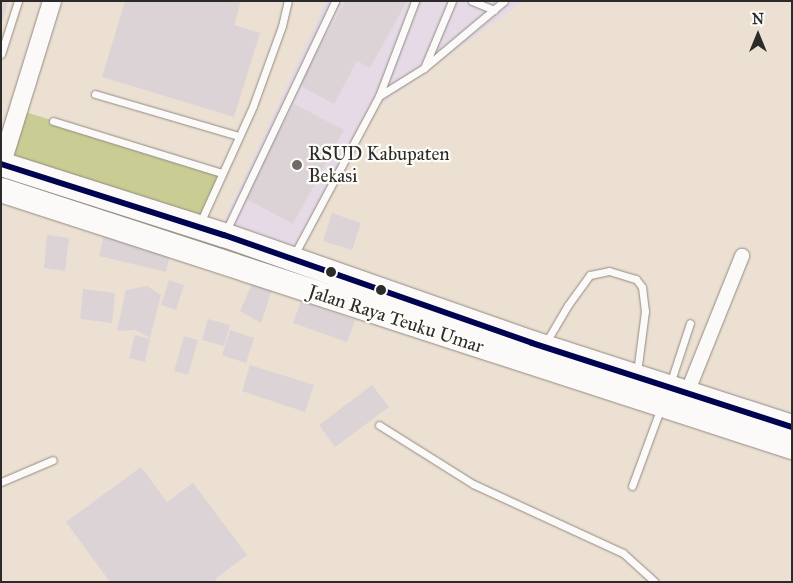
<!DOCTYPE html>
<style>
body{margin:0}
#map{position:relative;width:793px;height:583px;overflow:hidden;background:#ece0d2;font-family:"IM FELL Great Primer",serif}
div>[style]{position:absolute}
.built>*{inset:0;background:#e5dae5}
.green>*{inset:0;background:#c9cd93}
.building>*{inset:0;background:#dcd3d7}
.roads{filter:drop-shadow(0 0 1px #918b84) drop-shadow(0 0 1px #918b84)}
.service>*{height:7px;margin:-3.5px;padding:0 3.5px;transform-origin:3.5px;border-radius:3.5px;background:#fcfaf8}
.minor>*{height:14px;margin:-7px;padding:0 7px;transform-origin:7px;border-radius:7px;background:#fcfaf8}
.tertiary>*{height:18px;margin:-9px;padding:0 9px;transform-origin:9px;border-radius:9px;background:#fcfaf8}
.trunk>*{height:24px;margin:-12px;padding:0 12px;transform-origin:12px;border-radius:12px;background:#fcfaf8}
.bus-1>*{height:6px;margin:-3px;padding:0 3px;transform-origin:3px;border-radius:3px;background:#000350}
.dots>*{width:14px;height:14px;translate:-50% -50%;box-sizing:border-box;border:2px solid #fdfcf7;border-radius:50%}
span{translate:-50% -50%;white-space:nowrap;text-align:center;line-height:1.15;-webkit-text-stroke:4.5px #fdfcf7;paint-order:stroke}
.poi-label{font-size:19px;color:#2b2b2b}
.left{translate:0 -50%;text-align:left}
.street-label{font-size:19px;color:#2b2b2b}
.frame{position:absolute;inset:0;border:2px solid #2b2b2b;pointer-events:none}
.north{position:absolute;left:733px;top:10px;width:50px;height:50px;-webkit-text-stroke:4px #fdfcf7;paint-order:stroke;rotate:0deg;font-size:14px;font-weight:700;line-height:20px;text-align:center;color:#2b2b2b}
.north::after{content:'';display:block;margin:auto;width:18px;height:22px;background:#2b2b2b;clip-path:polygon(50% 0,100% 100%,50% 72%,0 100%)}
</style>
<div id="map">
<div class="built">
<div style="clip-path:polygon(326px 1px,524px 1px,380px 105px,295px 245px,223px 224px)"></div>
</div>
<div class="green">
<div style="clip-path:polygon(19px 110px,222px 173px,198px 226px,544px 347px,1px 190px,1px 166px)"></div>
</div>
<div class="building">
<div style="clip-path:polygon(1px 1px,8px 1px,2px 23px,1px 23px)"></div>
<div style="clip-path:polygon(125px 1px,241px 1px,234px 25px,260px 33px,234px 117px,102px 77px)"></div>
<div style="clip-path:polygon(345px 1px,407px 1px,370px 68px,357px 61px,334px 104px,299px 85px)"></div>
<div style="clip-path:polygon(294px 104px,344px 130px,293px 224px,243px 197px)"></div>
<div style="clip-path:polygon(332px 213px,361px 223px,352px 250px,323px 241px)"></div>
<div style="clip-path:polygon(104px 234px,171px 250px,166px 272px,99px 256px)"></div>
<div style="clip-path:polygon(47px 235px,69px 238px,65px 271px,44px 268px)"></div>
<div style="clip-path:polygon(254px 279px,273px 287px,261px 323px,240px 311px)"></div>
<div style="clip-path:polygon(169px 280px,184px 285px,176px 310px,161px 305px)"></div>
<div style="clip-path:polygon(147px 286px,161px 295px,150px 338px,136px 330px,117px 331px,126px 290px)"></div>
<div style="clip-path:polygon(83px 289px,115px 293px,112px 323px,80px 319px)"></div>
<div style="clip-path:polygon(301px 301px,355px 320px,347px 342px,293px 323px)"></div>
<div style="clip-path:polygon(208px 319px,230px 325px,224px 346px,202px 340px)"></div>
<div style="clip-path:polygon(230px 330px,254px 338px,246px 363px,222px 355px)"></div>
<div style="clip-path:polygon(135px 335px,150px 339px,145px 362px,129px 358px)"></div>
<div style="clip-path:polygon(184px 336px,198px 340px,188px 375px,174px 371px)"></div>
<div style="clip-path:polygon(250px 365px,314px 385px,305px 412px,242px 391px)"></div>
<div style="clip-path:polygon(372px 385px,389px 407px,335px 447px,319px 425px)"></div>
<div style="clip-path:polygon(141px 467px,167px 502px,193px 483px,247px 555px,215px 579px,217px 582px,110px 582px,66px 522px)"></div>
</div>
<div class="roads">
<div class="service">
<div style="left:472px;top:1px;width:24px;rotate:22deg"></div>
<div style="left:1px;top:54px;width:56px;rotate:-72.2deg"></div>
<div style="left:424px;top:68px;width:73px;rotate:-67.3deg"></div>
<div style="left:95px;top:94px;width:150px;rotate:16.3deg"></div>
<div style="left:379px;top:96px;width:102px;rotate:-69.2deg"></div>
<div style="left:53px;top:121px;width:177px;rotate:17.1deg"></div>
<div style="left:200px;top:223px;width:128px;rotate:-65.6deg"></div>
<div style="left:253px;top:106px;width:85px;rotate:-70.1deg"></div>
<div style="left:282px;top:26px;width:26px;rotate:-77deg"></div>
<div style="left:226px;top:231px;width:255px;rotate:-64.6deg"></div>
<div style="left:293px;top:257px;width:183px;rotate:-61.9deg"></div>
<div style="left:379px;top:96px;width:53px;rotate:-31.9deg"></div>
<div style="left:424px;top:68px;width:104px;rotate:-39.9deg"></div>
<div style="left:545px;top:344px;width:45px;rotate:-59.5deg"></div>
<div style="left:568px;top:305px;width:37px;rotate:-54deg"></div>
<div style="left:590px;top:275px;width:19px;rotate:-12deg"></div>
<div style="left:609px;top:271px;width:28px;rotate:17deg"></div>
<div style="left:636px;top:279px;width:10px;rotate:53deg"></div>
<div style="left:642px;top:287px;width:24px;rotate:83deg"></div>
<div style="left:645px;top:311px;width:63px;rotate:97.4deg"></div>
<div style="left:670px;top:384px;width:64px;rotate:-71.8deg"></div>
<div style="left:379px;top:425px;width:111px;rotate:32.1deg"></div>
<div style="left:473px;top:484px;width:165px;rotate:24.7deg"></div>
<div style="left:623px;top:553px;width:43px;rotate:42.2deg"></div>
<div style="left:1px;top:482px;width:56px;rotate:-22.9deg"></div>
<div style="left:632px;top:486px;width:84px;rotate:-69.8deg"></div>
</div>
<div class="minor">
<div style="left:687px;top:393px;width:148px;rotate:-68.1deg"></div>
</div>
<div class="tertiary">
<div style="left:1px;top:166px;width:173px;rotate:-72.8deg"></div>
</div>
<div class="trunk">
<div style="left:1px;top:164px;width:234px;rotate:17.7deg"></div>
<div style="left:224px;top:235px;width:326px;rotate:19.3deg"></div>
<div style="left:532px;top:343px;width:273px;rotate:17.9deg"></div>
<div style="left:1px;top:190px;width:832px;rotate:18deg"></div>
</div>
</div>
<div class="bus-1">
<div style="left:1px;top:164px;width:234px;rotate:17.7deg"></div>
<div style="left:224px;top:235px;width:326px;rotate:19.3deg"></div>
<div style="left:532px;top:343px;width:273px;rotate:17.9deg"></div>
</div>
<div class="dots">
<div style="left:297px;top:165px;background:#6f6a65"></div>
<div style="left:331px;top:272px;background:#2b2b2b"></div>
<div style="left:381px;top:290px;background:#2b2b2b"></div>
</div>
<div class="poi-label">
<span class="left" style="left:308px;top:165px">RSUD Kabupaten<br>Bekasi</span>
</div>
<div class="street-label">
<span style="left:396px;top:319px;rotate:18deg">Jalan Raya Teuku Umar</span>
</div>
<div class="frame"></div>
<div class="north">N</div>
</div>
